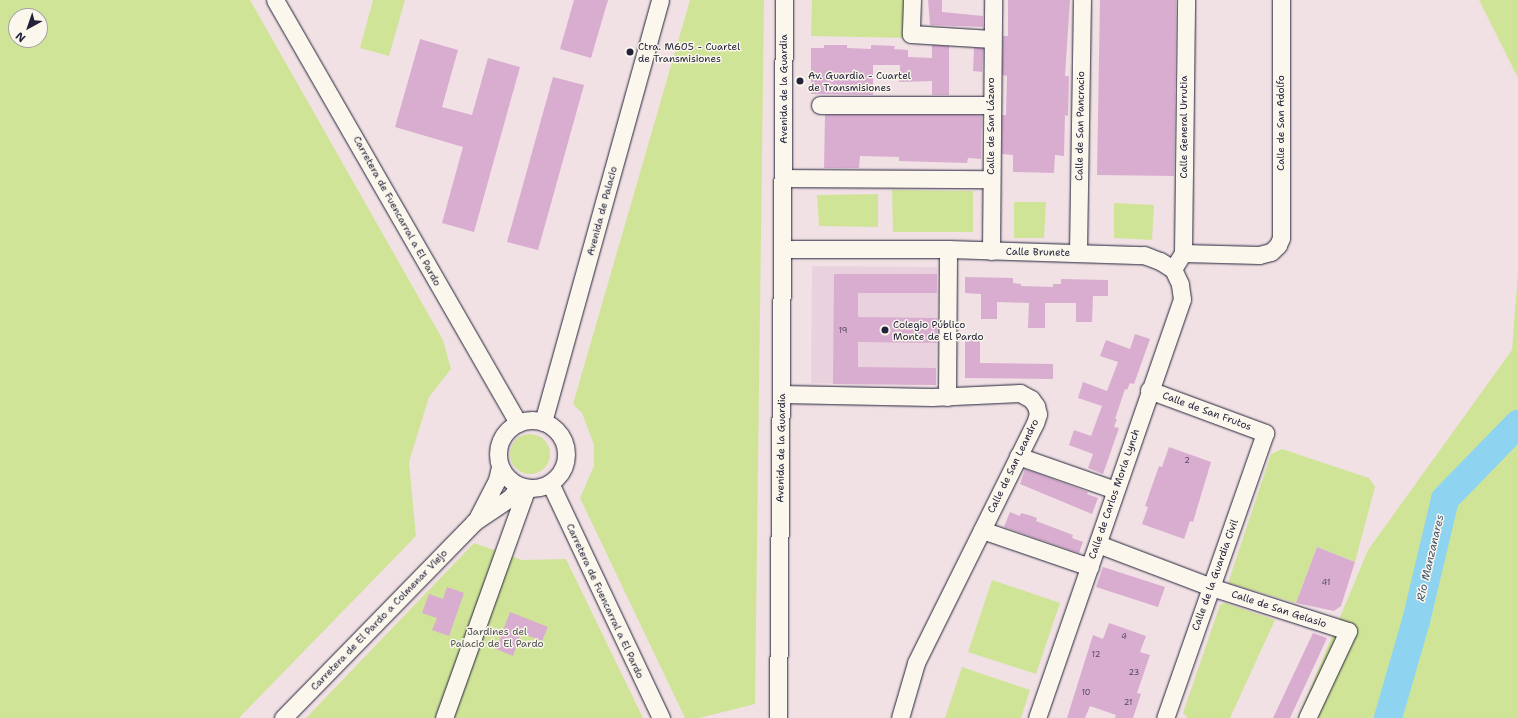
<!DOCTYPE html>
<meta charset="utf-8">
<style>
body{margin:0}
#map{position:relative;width:1518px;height:718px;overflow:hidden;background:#f1e1e4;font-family:"Shantell Sans",sans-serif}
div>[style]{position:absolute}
.built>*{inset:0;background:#ead1de}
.green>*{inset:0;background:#d0e498}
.round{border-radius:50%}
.river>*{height:28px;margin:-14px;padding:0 14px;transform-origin:14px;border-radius:14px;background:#8ed4f0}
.building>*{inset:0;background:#d9add0}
.roads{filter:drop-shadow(0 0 1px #22223b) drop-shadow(0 0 1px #22223b)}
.minor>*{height:17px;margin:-8.5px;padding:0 8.5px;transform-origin:8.5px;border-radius:8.5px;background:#fbf7ec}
.minor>.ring{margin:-8.5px;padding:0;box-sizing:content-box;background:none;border:17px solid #fbf7ec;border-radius:50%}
.dots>*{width:11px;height:11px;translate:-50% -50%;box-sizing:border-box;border:2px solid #fbf7ec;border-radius:50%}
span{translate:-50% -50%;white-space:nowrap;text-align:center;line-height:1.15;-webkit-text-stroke:3px #fbf7ec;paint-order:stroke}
.number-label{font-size:8px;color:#504560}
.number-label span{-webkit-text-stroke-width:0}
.poi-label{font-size:10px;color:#22223b}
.left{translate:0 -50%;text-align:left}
.street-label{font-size:10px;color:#22223b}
.park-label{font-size:10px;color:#4e5252}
.water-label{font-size:11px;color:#425771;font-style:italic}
.north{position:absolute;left:8px;top:8px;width:40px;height:40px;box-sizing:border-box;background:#fbf7ec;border:1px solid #a4a2a5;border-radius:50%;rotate:220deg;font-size:11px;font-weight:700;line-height:16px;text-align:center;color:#22223b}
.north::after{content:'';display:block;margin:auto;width:14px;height:18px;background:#22223b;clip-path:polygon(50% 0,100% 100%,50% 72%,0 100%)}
</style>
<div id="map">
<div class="built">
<div style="clip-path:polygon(812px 266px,937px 267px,936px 385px,811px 383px)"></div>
</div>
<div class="green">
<div style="clip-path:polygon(evenodd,0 0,250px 0,443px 340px,451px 369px,429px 397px,409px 462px,416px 536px,239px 718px,0 718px,0 0,16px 16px,40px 16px,40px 40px,16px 40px,16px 16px)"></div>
<div style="clip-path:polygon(373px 0,405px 0,389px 56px,360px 48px)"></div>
<div style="clip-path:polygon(690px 0,764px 0,755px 704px,699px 718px,685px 718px,580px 498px,594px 466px,594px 445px,582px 413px,573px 404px)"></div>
<div style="clip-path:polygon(812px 0,909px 0,908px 38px,811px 36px)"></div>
<div style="clip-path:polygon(1479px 0,1518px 0,1518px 78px)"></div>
<div style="clip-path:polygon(892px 190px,973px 191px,973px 232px,893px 232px)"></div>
<div style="clip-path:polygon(878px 194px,878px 227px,819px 226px,817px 195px)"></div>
<div style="clip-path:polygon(1014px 202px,1046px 202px,1044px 238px,1014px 238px)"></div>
<div style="clip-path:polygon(1114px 203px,1154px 205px,1152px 240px,1114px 238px)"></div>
<div style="clip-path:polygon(1518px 271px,1518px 718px,1298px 718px,1368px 550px,1512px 350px)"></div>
<div class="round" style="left:510px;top:434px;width:40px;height:40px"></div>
<div style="clip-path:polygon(1282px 449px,1369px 478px,1375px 487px,1355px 562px,1317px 547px,1296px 603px,1229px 583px,1229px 580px,1271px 454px)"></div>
<div style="clip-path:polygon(474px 543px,522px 560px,566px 559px,643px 718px,306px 718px)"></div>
<div style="clip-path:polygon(992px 580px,1060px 603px,1036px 674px,968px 652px)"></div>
<div style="clip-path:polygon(1225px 603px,1275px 620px,1230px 718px,1188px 718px,1183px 713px,1220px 605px)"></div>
<div style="clip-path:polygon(962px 667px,1030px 690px,1021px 718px,945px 718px)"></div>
</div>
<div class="river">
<div style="left:1388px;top:718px;width:101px;rotate:-73.9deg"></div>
<div style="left:1416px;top:621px;width:125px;rotate:-76.6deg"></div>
<div style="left:1445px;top:499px;width:105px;rotate:-45.8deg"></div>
</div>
<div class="building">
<div style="clip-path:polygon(574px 0,608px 0,591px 58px,560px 49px)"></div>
<div style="clip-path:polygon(928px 0,942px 0,942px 12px,983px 16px,983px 27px,930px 25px)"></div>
<div style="clip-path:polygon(1008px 0,1070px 0,1065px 76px,1069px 76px,1068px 116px,1065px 115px,1064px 156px,1055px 155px,1054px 173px,1013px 172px,1013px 155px,1002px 154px,1002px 115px,1006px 115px,1007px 76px,1002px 75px,1003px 36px,1008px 36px)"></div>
<div style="clip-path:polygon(1100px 0,1176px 0,1174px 176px,1097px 175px)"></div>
<div style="clip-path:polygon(420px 39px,458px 50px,442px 107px,472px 115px,488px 58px,520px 67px,474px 232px,442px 223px,463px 147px,395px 127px)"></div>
<div style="clip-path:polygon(824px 45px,847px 45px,847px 48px,871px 49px,871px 45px,895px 46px,894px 49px,908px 50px,908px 57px,932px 58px,932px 45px,949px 46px,949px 95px,932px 95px,932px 81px,899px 82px,900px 65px,873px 65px,873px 95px,811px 94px,811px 48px,824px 48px)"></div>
<div style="clip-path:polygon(974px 48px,983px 48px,982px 72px,973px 71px)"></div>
<div style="clip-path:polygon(553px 77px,584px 85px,538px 250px,507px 242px)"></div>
<div style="clip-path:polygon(825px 115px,982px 115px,981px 159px,968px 158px,967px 163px,899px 161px,899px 157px,860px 156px,859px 168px,824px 168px)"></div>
<div style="clip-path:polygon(834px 274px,937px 274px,937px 293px,858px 293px,858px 317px,937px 318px,937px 343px,858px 342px,858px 367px,936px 368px,936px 385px,833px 384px)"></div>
<div style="clip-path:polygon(965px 277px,1013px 278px,1013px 283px,1021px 284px,1021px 286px,1053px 287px,1053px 284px,1061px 284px,1061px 279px,1108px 280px,1108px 296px,1093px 296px,1092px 322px,1076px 322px,1076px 303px,1045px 303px,1045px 328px,1028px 328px,1029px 303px,997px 302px,997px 319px,981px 319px,981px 294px,965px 293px)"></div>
<div style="clip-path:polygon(1135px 334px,1150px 339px,1134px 384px,1130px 383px,1127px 390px,1125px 389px,1115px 419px,1117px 419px,1114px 427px,1119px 428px,1103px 474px,1088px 468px,1093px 454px,1069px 445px,1074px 430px,1091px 436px,1102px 406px,1078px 398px,1083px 382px,1107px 391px,1118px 362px,1100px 356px,1106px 340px,1130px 349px)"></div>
<div style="clip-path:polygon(965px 335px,980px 336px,980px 363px,1053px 364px,1053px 379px,965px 378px)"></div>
<div style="clip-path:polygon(1169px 447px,1211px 462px,1193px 522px,1190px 521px,1184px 539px,1142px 524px,1148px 507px,1145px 506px,1159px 466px,1162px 467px)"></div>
<div style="clip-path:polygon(1025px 469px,1088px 492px,1087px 494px,1098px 498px,1092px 514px,1020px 484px)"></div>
<div style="clip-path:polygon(1010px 512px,1020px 516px,1021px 513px,1029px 515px,1037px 518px,1036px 521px,1073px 535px,1072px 538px,1083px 542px,1079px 553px,1004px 527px)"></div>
<div style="clip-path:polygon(1317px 547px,1355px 562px,1341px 606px,1334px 611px,1296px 603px)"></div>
<div style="clip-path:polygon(1103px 567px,1165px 587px,1158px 607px,1096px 587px)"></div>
<div style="clip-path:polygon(447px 587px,464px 593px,449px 636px,432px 630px,437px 618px,422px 613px,429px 594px,443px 599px)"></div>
<div style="clip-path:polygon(510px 612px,548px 627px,542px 641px,521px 633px,513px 656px,496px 649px)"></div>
<div style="clip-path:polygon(1109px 623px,1146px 636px,1140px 652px,1150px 655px,1137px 693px,1141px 694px,1133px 718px,1115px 718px,1116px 715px,1090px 706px,1085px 718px,1067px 718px,1093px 635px,1103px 639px)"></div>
<div style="clip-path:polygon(1313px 633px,1327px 638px,1290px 718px,1273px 718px)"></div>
</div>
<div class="roads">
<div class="minor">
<div style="left:275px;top:0;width:488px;rotate:60.1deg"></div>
<div style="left:912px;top:0;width:34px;rotate:92deg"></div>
<div style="left:911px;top:34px;width:81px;rotate:3.5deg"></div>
<div style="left:820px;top:105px;width:171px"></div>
<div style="left:783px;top:178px;width:208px;rotate:0.3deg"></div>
<div style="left:782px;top:249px;width:166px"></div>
<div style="left:948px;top:249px;width:196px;rotate:1.8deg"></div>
<div style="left:1144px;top:255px;width:17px;rotate:21deg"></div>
<div style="left:1160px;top:261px;width:15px;rotate:32deg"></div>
<div style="left:991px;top:251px;width:251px;rotate:-89.5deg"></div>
<div style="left:1078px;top:252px;width:252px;rotate:-89.1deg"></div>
<div style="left:1183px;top:253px;width:253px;rotate:-89.3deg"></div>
<div style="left:1173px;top:269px;width:19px;rotate:-58deg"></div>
<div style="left:1183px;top:253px;width:76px;rotate:1.5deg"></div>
<div style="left:1259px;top:255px;width:12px;rotate:-14deg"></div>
<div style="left:1271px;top:252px;width:10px;rotate:-45deg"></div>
<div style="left:1278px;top:245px;width:8px;rotate:-67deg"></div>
<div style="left:1281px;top:238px;width:238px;rotate:-90deg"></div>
<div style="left:1149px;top:390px;width:124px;rotate:20.3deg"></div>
<div style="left:1265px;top:433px;width:302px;rotate:109.3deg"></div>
<div style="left:781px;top:394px;width:151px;rotate:1.1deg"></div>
<div style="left:932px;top:397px;width:88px;rotate:-2.6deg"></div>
<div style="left:1020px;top:393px;width:13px;rotate:29deg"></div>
<div style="left:1031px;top:399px;width:9px;rotate:54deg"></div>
<div style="left:1036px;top:406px;width:8px;rotate:76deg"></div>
<div style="left:1038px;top:414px;width:9px;rotate:108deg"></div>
<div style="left:1035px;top:423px;width:268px;rotate:116.4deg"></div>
<div style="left:916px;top:663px;width:57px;rotate:106.2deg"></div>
<div style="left:947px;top:397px;width:148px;rotate:-89.6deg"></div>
<div class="ring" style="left:498px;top:420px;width:51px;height:51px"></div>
<div style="left:543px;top:422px;width:438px;rotate:-74.5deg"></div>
<div style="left:1018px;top:456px;width:103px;rotate:19.3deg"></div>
<div style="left:550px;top:483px;width:260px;rotate:64.7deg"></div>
<div style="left:478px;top:517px;width:42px;rotate:-62.8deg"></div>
<div style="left:497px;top:480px;width:13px;rotate:-77deg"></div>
<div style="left:982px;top:530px;width:114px;rotate:18.9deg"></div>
<div style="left:1098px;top:544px;width:121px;rotate:20.8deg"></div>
<div style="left:1211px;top:587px;width:144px;rotate:17.8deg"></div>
<div style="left:1348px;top:631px;width:96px;rotate:115.2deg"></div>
<div style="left:283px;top:718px;width:274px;rotate:-45.7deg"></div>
<div style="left:474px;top:522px;width:45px;rotate:-34deg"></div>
<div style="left:511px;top:497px;width:14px;rotate:-54deg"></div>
<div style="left:444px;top:718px;width:245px;rotate:-70.2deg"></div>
<div style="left:778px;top:718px;width:718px;rotate:-89.52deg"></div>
<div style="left:1037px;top:718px;width:443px;rotate:-70.9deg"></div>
<div style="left:1182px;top:299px;width:15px;rotate:-98deg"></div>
<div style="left:1180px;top:284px;width:17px;rotate:-115deg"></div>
</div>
</div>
<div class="dots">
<div style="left:630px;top:52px;background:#22223b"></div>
<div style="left:800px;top:81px;background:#22223b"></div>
<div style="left:885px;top:330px;background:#22223b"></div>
</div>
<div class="number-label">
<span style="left:843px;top:331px">19</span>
<span style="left:1187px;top:461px">2</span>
<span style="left:1326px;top:583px">41</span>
<span style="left:1124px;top:637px">4</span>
<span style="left:1096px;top:655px">12</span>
<span style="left:1134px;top:673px">23</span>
<span style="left:1086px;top:693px">10</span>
<span style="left:1128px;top:703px">21</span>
</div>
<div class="poi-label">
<span class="left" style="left:638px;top:52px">Ctra. M605 - Cuartel<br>de Transmisiones</span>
<span class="left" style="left:808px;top:81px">Av. Guardia - Cuartel<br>de Transmisiones</span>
<span class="left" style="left:893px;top:330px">Colegio Público<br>Monte de El Pardo</span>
</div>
<div class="street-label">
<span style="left:784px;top:89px;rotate:-90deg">Avenida de la Guardia</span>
<span style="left:1281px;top:123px;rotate:-90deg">Calle de San Adolfo</span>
<span style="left:991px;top:126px;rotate:-90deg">Calle de San Lázaro</span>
<span style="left:1080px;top:126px;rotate:-89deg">Calle de San Pancracio</span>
<span style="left:1184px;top:127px;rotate:-90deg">Calle General Urrutia</span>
<span style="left:397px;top:211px;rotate:61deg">Carretera de Fuencarral a El Pardo</span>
<span style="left:602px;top:211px;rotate:-75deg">Avenida de Palacio</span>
<span style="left:1038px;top:252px;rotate:1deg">Calle Brunete</span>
<span style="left:1207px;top:411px;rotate:20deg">Calle de San Frutos</span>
<span style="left:781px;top:448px;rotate:-89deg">Avenida de la Guardia</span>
<span style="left:1013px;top:466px;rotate:-64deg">Calle de San Leandro</span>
<span style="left:1114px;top:494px;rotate:-71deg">Calle de Carlos Morla Lynch</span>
<span style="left:1215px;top:575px;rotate:-70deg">Calle de la Guardia Civil</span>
<span style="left:605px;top:601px;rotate:65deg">Carretera de Fuencarral a El Pardo</span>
<span style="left:1279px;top:609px;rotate:18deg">Calle de San Gelasio</span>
<span style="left:379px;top:620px;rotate:-46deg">Carretera de El Pardo a Colmenar Viejo</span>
</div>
<div class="park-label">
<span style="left:497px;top:637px">Jardines del<br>Palacio de El Pardo</span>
</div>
<div class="water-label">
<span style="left:1431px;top:558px;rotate:-77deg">Río Manzanares</span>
</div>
<div class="north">N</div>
</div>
